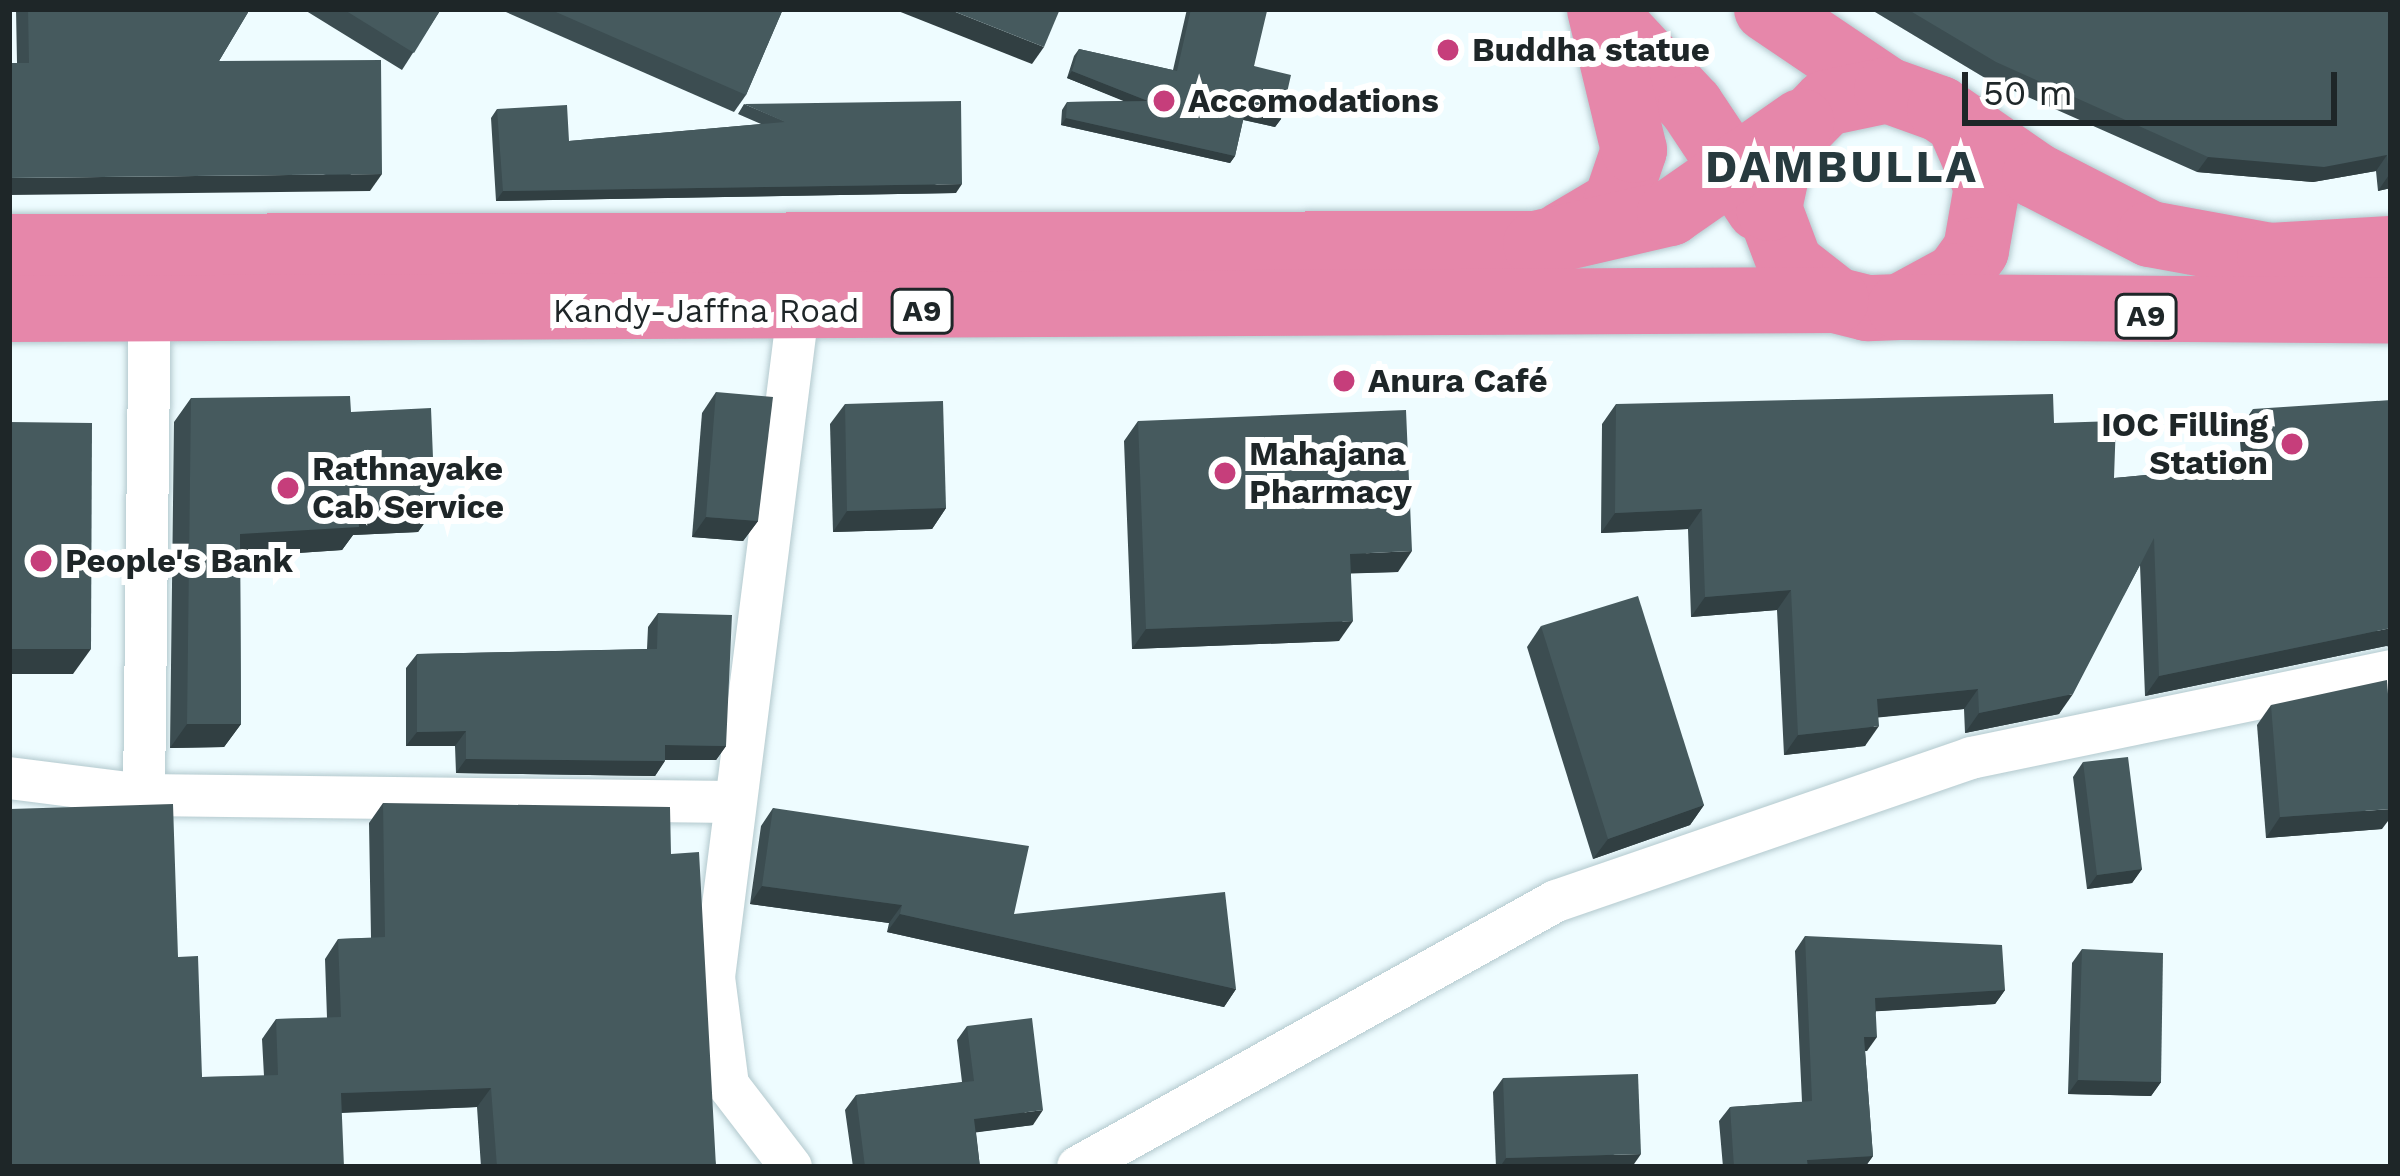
<!DOCTYPE html>
<meta charset="utf-8">
<style>
body{margin:0}
#map{position:relative;width:2400px;height:1176px;overflow:hidden;background:#eefcff;font-family:"Work Sans",sans-serif}
div>[style]{position:absolute}
.roads{filter:drop-shadow(0 0 3px #b3c9ce) drop-shadow(0 0 3px #b3c9ce)}
.street>*{height:42px;margin:-21px;padding:0 21px;transform-origin:21px;border-radius:21px;background:#fff}
.highway>*{height:66px;margin:-33px;padding:0 33px;transform-origin:33px;border-radius:33px;background:#e687aa}
.wall>*{inset:0;background:#3c4d51}
.shaded-wall>*{inset:0;background:#313f42}
.building>*{inset:0;background:#465a5e}
.dots>*{width:33px;height:33px;translate:-50% -50%;box-sizing:border-box;border:6px solid #fff;border-radius:50%}
span{translate:-50% -50%;white-space:nowrap;text-align:center;line-height:1.15;-webkit-text-stroke:12px #fff;paint-order:stroke}
.shield-label span{padding:3px 9px;background:#fff;border:3px solid;border-radius:9px;-webkit-text-stroke-width:0}
.shield-label{font-size:30px;color:#1e2628;font-weight:700}
.poi-label{font-size:33px;color:#1e2628;font-weight:700}
.left{translate:0 -50%;text-align:left}
.right{translate:-100% -50%;text-align:right}
.street-label{font-size:33px;color:#1e2628}
.district-label{font-size:45px;color:#273a3e;font-weight:700;letter-spacing:3px}
.frame{position:absolute;inset:0;border:12px solid #1e2628;pointer-events:none}
.scale{position:absolute;left:1962px;top:72px;width:375px;height:54px;box-sizing:border-box;border:6px solid #1e2628;border-top:0;padding-left:15px;font-size:36px;line-height:42px;white-space:nowrap;color:#1e2628;-webkit-text-stroke:9px #fff;paint-order:stroke}
</style>
<div id="map">
<div class="roads">
<div class="street">
<div style="left:9px;top:778px;width:136px;rotate:7.2deg"></div>
<div style="left:144px;top:795px;width:590px;rotate:0.68deg"></div>
<div style="left:144px;top:795px;width:510px;rotate:-89.33deg"></div>
<div style="left:791px;top:1167px;width:103px;rotate:-127.5deg"></div>
<div style="left:728px;top:1085px;width:109px;rotate:-97.4deg"></div>
<div style="left:714px;top:977px;width:671px;rotate:-82.81deg"></div>
<div style="left:1078px;top:1167px;width:547px;rotate:-29.1deg"></div>
<div style="left:1556px;top:901px;width:439px;rotate:-19deg"></div>
<div style="left:1971px;top:758px;width:429px;rotate:-11.7deg"></div>
</div>
<div class="highway">
<div style="left:1767px;top:9px;width:145px;rotate:34deg"></div>
<div style="left:1608px;top:17px;width:122px;rotate:47deg"></div>
<div style="left:1691px;top:106px;width:123px;rotate:56.3deg"></div>
<div style="left:1961px;top:127px;width:65px;rotate:66.6deg"></div>
<div style="left:1987px;top:187px;width:64px;rotate:99.9deg"></div>
<div style="left:1976px;top:250px;width:32px;rotate:126deg"></div>
<div style="left:1957px;top:276px;width:65px;rotate:151.5deg"></div>
<div style="left:1900px;top:307px;width:33px;rotate:178deg"></div>
<div style="left:1867px;top:308px;width:32px;rotate:-166deg"></div>
<div style="left:1836px;top:300px;width:58px;rotate:-142deg"></div>
<div style="left:1790px;top:264px;width:60px;rotate:-110.6deg"></div>
<div style="left:1769px;top:208px;width:61px;rotate:-77.8deg"></div>
<div style="left:1782px;top:148px;width:63px;rotate:-45.6deg"></div>
<div style="left:1826px;top:103px;width:62px;rotate:-12deg"></div>
<div style="left:1887px;top:90px;width:56px;rotate:19.7deg"></div>
<div style="left:1940px;top:109px;width:116px;rotate:34.8deg"></div>
<div style="left:2035px;top:175px;width:129px;rotate:27.2deg"></div>
<div style="left:2150px;top:234px;width:122px;rotate:10.4deg"></div>
<div style="left:2270px;top:256px;width:121px;rotate:-3.3deg"></div>
<div style="left:1562px;top:235px;width:63px;rotate:-30.7deg"></div>
<div style="left:1616px;top:203px;width:56px;rotate:-71.2deg"></div>
<div style="left:1634px;top:150px;width:145px;rotate:-103.6deg"></div>
<div style="left:9px;top:247px;width:1527px;rotate:-0.11deg"></div>
<div style="left:1536px;top:244px;width:138px;rotate:-13deg"></div>
<div style="left:1670px;top:213px;width:160px;rotate:-34.8deg"></div>
<div style="left:1900px;top:307px;width:491px;rotate:0.4deg"></div>
<div style="left:9px;top:309px;width:1827px;rotate:-0.28deg"></div>
</div>
</div>
<div class="wall">
<div style="clip-path:polygon(16px 9px,250px 9px,219px 61px,370px 191px,17px 63px)"></div>
<div style="clip-path:polygon(303px 9px,441px 9px,402px 70px)"></div>
<div style="clip-path:polygon(499px 9px,783px 9px,746px 95px,734px 112px)"></div>
<div style="clip-path:polygon(1187px 9px,1257px 9px,1254px 66px,1281px 119px,1275px 127px,1243px 120px,1235px 156px,1230px 163px,1061px 125px,1062px 110px,1067px 102px,1125px 101px,1067px 78px,1074px 56px,1079px 49px,1173px 70px)"></div>
<div style="clip-path:polygon(1870px 9px,2391px 9px,2391px 188px,2378px 191px,2376px 171px,2313px 182px,2197px 172px,1985px 78px)"></div>
<div style="clip-path:polygon(744px 104px,956px 193px,496px 201px,491px 118px,497px 109px,569px 141px,761px 124px,738px 114px)"></div>
<div style="clip-path:polygon(716px 392px,758px 521px,743px 541px,692px 537px,702px 413px)"></div>
<div style="clip-path:polygon(191px 398px,351px 412px,435px 508px,418px 532px,353px 535px,342px 550px,240px 557px,241px 724px,224px 747px,170px 748px,174px 422px)"></div>
<div style="clip-path:polygon(845px 404px,946px 508px,932px 529px,833px 532px,830px 424px)"></div>
<div style="clip-path:polygon(1616px 404px,2054px 423px,2114px 478px,2242px 466px,2239px 429px,2253px 409px,2386px 646px,2145px 696px,2140px 565px,2059px 714px,1965px 733px,1964px 709px,1878px 717px,1865px 746px,1784px 755px,1777px 610px,1691px 617px,1688px 529px,1601px 533px,1602px 424px)"></div>
<div style="clip-path:polygon(1138px 421px,1398px 572px,1351px 573px,1339px 641px,1132px 649px,1124px 441px)"></div>
<div style="clip-path:polygon(658px 613px,726px 746px,716px 760px,665px 760px,655px 776px,456px 773px,455px 746px,406px 746px,406px 668px,417px 654px,647px 649px,648px 627px)"></div>
<div style="clip-path:polygon(1541px 626px,1704px 805px,1690px 825px,1593px 859px,1527px 647px)"></div>
<div style="clip-path:polygon(2271px 705px,2382px 829px,2266px 838px,2257px 725px)"></div>
<div style="clip-path:polygon(2083px 762px,2142px 869px,2132px 883px,2087px 889px,2073px 777px)"></div>
<div style="clip-path:polygon(383px 803px,671px 854px,716px 1167px,481px 1167px,477px 1107px,342px 1113px,9px 1167px,10px 809px,178px 957px,202px 1077px,264px 1076px,262px 1039px,276px 1019px,327px 1018px,325px 959px,338px 939px,371px 938px,369px 823px)"></div>
<div style="clip-path:polygon(773px 808px,1014px 914px,1236px 989px,1224px 1007px,887px 932px,889px 923px,750px 904px,761px 826px)"></div>
<div style="clip-path:polygon(1805px 936px,2005px 990px,1995px 1004px,1876px 1011px,1867px 1051px,1865px 1051px,1873px 1156px,1865px 1167px,1723px 1167px,1719px 1121px,1730px 1107px,1802px 1102px,1795px 951px)"></div>
<div style="clip-path:polygon(2082px 949px,2161px 1082px,2151px 1096px,2068px 1094px,2072px 963px)"></div>
<div style="clip-path:polygon(967px 1026px,1033px 1125px,976px 1132px,980px 1167px,853px 1167px,845px 1110px,856px 1095px,962px 1082px,957px 1040px)"></div>
<div style="clip-path:polygon(1503px 1078px,1632px 1167px,1496px 1167px,1493px 1092px)"></div>
</div>
<div class="shaded-wall">
<div style="clip-path:polygon(893px 9px,948px 9px,1044px 47px,1032px 64px)"></div>
<div style="clip-path:polygon(1072px 71px,1148px 101px,1143px 109px,1067px 78px)"></div>
<div style="clip-path:polygon(1245px 112px,1281px 119px,1275px 127px,1240px 119px)"></div>
<div style="clip-path:polygon(1066px 118px,1235px 156px,1230px 163px,1061px 125px)"></div>
<div style="clip-path:polygon(2387px 155px,2376px 171px,2313px 182px,2197px 172px,2208px 157px)"></div>
<div style="clip-path:polygon(382px 174px,370px 191px,9px 195px,9px 178px)"></div>
<div style="clip-path:polygon(2389px 175px,2391px 175px,2391px 188px,2378px 191px)"></div>
<div style="clip-path:polygon(962px 184px,956px 193px,496px 201px,503px 191px)"></div>
<div style="clip-path:polygon(435px 508px,418px 532px,353px 535px,342px 550px,223px 558px,240px 534px,358px 512px)"></div>
<div style="clip-path:polygon(946px 508px,932px 529px,833px 532px,847px 511px)"></div>
<div style="clip-path:polygon(1702px 509px,1688px 529px,1601px 533px,1615px 513px)"></div>
<div style="clip-path:polygon(706px 517px,758px 521px,743px 541px,692px 537px)"></div>
<div style="clip-path:polygon(1412px 551px,1398px 572px,1336px 574px,1350px 554px)"></div>
<div style="clip-path:polygon(1791px 590px,1777px 610px,1691px 617px,1705px 597px)"></div>
<div style="clip-path:polygon(1353px 621px,1339px 641px,1132px 649px,1146px 629px)"></div>
<div style="clip-path:polygon(2391px 628px,2391px 647px,2386px 646px,2145px 696px,2159px 676px)"></div>
<div style="clip-path:polygon(9px 649px,91px 649px,73px 674px,9px 674px)"></div>
<div style="clip-path:polygon(1978px 689px,1964px 709px,1863px 719px,1877px 699px)"></div>
<div style="clip-path:polygon(2073px 694px,2059px 714px,1965px 733px,1979px 713px)"></div>
<div style="clip-path:polygon(187px 724px,241px 724px,224px 747px,170px 748px)"></div>
<div style="clip-path:polygon(1879px 726px,1865px 746px,1784px 755px,1798px 735px)"></div>
<div style="clip-path:polygon(466px 731px,455px 746px,406px 746px,417px 732px)"></div>
<div style="clip-path:polygon(665px 745px,726px 746px,716px 760px,655px 760px)"></div>
<div style="clip-path:polygon(466px 759px,665px 761px,655px 776px,456px 773px)"></div>
<div style="clip-path:polygon(1704px 805px,1690px 825px,1593px 859px,1608px 839px)"></div>
<div style="clip-path:polygon(2391px 809px,2391px 817px,2382px 829px,2266px 838px,2280px 817px)"></div>
<div style="clip-path:polygon(2142px 869px,2132px 883px,2087px 889px,2097px 875px)"></div>
<div style="clip-path:polygon(762px 886px,902px 905px,889px 923px,750px 904px)"></div>
<div style="clip-path:polygon(900px 914px,1236px 989px,1224px 1007px,887px 932px)"></div>
<div style="clip-path:polygon(2005px 990px,1995px 1004px,1865px 1012px,1875px 998px)"></div>
<div style="clip-path:polygon(1864px 1037px,1877px 1037px,1867px 1051px,1854px 1052px)"></div>
<div style="clip-path:polygon(2078px 1080px,2161px 1082px,2151px 1096px,2068px 1094px)"></div>
<div style="clip-path:polygon(491px 1088px,477px 1107px,327px 1113px,341px 1093px)"></div>
<div style="clip-path:polygon(1043px 1110px,1033px 1125px,964px 1134px,974px 1119px)"></div>
<div style="clip-path:polygon(1641px 1154px,1632px 1167px,1500px 1167px,1506px 1158px)"></div>
<div style="clip-path:polygon(1873px 1156px,1865px 1167px,1803px 1167px,1807px 1160px)"></div>
</div>
<div class="building">
<div style="clip-path:polygon(28px 9px,250px 9px,219px 61px,381px 60px,382px 174px,9px 178px,9px 63px,29px 63px)"></div>
<div style="clip-path:polygon(343px 9px,441px 9px,414px 53px)"></div>
<div style="clip-path:polygon(549px 9px,783px 9px,746px 95px)"></div>
<div style="clip-path:polygon(948px 9px,1060px 9px,1044px 47px)"></div>
<div style="clip-path:polygon(1191px 9px,1257px 9px,1267px 11px,1254px 66px,1291px 75px,1281px 119px,1245px 112px,1235px 156px,1066px 118px,1067px 102px,1148px 101px,1072px 71px,1079px 49px,1177px 71px)"></div>
<div style="clip-path:polygon(1907px 9px,2391px 9px,2391px 175px,2389px 175px,2387px 155px,2324px 167px,2208px 157px,1996px 62px)"></div>
<div style="clip-path:polygon(961px 101px,962px 184px,503px 191px,497px 109px,567px 105px,569px 141px,785px 122px,744px 104px)"></div>
<div style="clip-path:polygon(716px 392px,773px 397px,758px 521px,706px 517px)"></div>
<div style="clip-path:polygon(2053px 394px,2054px 423px,2116px 421px,2114px 478px,2258px 464px,2253px 409px,2391px 400px,2391px 628px,2159px 676px,2154px 538px,2073px 694px,1979px 713px,1978px 689px,1877px 699px,1879px 726px,1798px 735px,1791px 590px,1705px 597px,1702px 509px,1615px 513px,1616px 404px)"></div>
<div style="clip-path:polygon(350px 396px,351px 412px,431px 408px,435px 508px,358px 512px,359px 527px,240px 534px,241px 724px,187px 724px,191px 398px)"></div>
<div style="clip-path:polygon(943px 401px,946px 508px,847px 511px,845px 404px)"></div>
<div style="clip-path:polygon(1406px 410px,1412px 551px,1350px 554px,1353px 621px,1146px 629px,1138px 421px)"></div>
<div style="clip-path:polygon(9px 422px,92px 423px,91px 649px,9px 649px)"></div>
<div style="clip-path:polygon(1638px 596px,1704px 805px,1608px 839px,1541px 626px)"></div>
<div style="clip-path:polygon(658px 613px,732px 615px,726px 746px,665px 745px,665px 761px,466px 759px,466px 731px,417px 732px,417px 654px,657px 649px)"></div>
<div style="clip-path:polygon(2387px 680px,2391px 735px,2391px 809px,2280px 817px,2271px 705px)"></div>
<div style="clip-path:polygon(2128px 757px,2142px 869px,2097px 875px,2083px 762px)"></div>
<div style="clip-path:polygon(9px 790px,10px 809px,173px 804px,178px 957px,198px 956px,202px 1077px,278px 1075px,276px 1019px,341px 1017px,338px 939px,385px 937px,383px 803px,670px 807px,671px 854px,699px 852px,716px 1167px,497px 1167px,491px 1088px,341px 1093px,344px 1167px,9px 1167px)"></div>
<div style="clip-path:polygon(773px 808px,1029px 846px,1014px 914px,1225px 892px,1236px 989px,900px 914px,902px 905px,762px 886px)"></div>
<div style="clip-path:polygon(1805px 936px,2002px 945px,2005px 990px,1875px 998px,1877px 1037px,1864px 1037px,1873px 1156px,1807px 1160px,1808px 1167px,1734px 1167px,1730px 1107px,1812px 1101px)"></div>
<div style="clip-path:polygon(2082px 949px,2163px 953px,2161px 1082px,2078px 1080px)"></div>
<div style="clip-path:polygon(1032px 1018px,1043px 1110px,974px 1119px,980px 1167px,865px 1167px,856px 1095px,974px 1081px,967px 1026px)"></div>
<div style="clip-path:polygon(1638px 1074px,1641px 1154px,1506px 1158px,1503px 1078px)"></div>
</div>
<div class="dots">
<div style="left:1448px;top:50px;background:#c63e7b"></div>
<div style="left:1164px;top:101px;background:#c63e7b"></div>
<div style="left:1344px;top:381px;background:#c63e7b"></div>
<div style="left:2292px;top:444px;background:#c63e7b"></div>
<div style="left:1225px;top:473px;background:#c63e7b"></div>
<div style="left:288px;top:488px;background:#c63e7b"></div>
<div style="left:41px;top:561px;background:#c63e7b"></div>
</div>
<div class="shield-label">
<span style="left:922px;top:311px">A9</span>
<span style="left:2146px;top:316px">A9</span>
</div>
<div class="poi-label">
<span class="left" style="left:1472px;top:50px">Buddha statue</span>
<span class="left" style="left:1188px;top:101px">Accomodations</span>
<span class="left" style="left:1368px;top:381px">Anura Café</span>
<span class="right" style="left:2268px;top:444px">IOC Filling<br>Station</span>
<span class="left" style="left:1249px;top:473px">Mahajana<br>Pharmacy</span>
<span class="left" style="left:312px;top:488px">Rathnayake<br>Cab Service</span>
<span class="left" style="left:65px;top:561px">People's Bank</span>
</div>
<div class="street-label">
<span style="left:706px;top:311px">Kandy-Jaffna Road</span>
</div>
<div class="district-label">
<span style="left:1842px;top:167px">DAMBULLA</span>
</div>
<div class="frame"></div>
<div class="scale">50 m</div>
</div>
